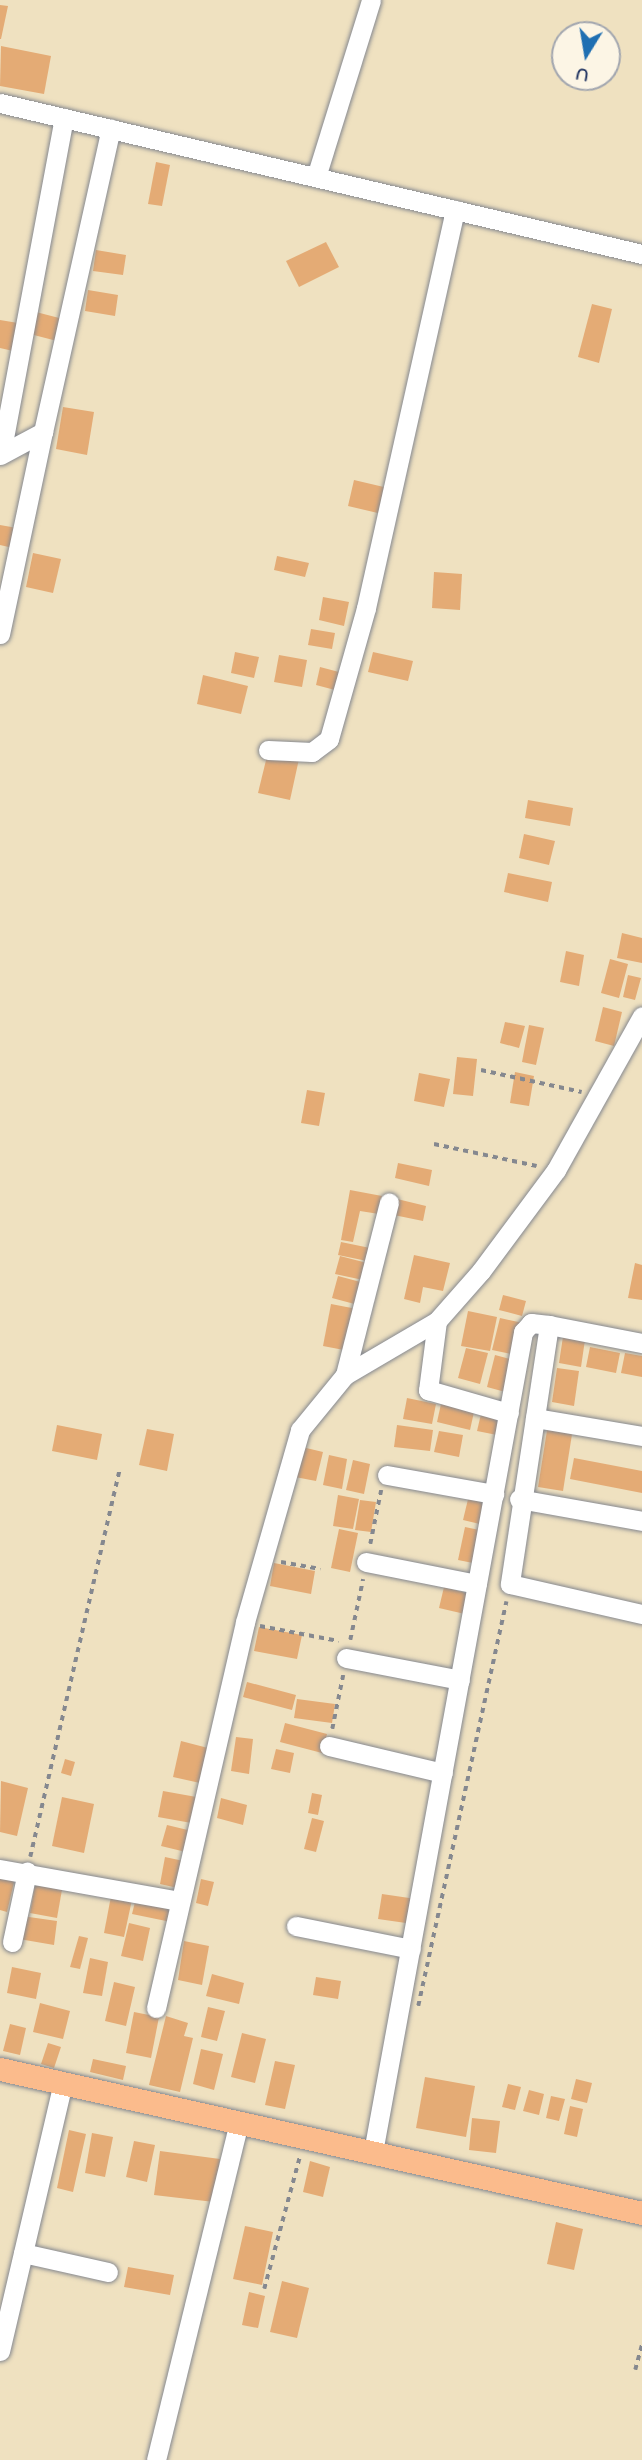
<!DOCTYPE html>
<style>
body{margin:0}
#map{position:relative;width:642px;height:2460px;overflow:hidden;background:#efe1c0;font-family:"Comic Neue",sans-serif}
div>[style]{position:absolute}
.building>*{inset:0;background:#e4ab75}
.path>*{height:3.5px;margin-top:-1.75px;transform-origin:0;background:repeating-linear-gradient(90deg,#85888f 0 5px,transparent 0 10px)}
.roads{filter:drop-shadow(0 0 2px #85888f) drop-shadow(0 0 2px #85888f)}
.minor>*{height:19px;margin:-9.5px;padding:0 9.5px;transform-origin:9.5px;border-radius:9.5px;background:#fff}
.major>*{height:23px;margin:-11.5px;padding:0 11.5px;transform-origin:11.5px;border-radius:11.5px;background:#fbbb8c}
span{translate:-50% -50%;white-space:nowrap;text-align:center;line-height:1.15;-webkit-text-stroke:7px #fcf5e5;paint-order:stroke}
.north{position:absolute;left:551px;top:21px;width:70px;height:70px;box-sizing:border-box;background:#fcf5e5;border:2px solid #a2a6af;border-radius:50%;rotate:191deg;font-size:19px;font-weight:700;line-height:28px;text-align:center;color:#1b2f5e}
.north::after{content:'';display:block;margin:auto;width:24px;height:32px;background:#1f6fb2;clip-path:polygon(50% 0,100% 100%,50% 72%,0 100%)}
</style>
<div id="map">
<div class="building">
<div style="clip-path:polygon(0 5px,8px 6px,1px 39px,0 39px)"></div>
<div style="clip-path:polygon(1px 46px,51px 56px,44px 94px,0 86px)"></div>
<div style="clip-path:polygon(156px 162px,170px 165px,162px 206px,148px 204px)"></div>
<div style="clip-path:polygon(326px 242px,339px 267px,299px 287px,286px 261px)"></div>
<div style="clip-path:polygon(96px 250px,126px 255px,123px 275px,93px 271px)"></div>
<div style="clip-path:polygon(88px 290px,118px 295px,115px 316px,85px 311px)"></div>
<div style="clip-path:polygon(592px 304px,612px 309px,599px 363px,578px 357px)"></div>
<div style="clip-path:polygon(36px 312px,63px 319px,57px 341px,30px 334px)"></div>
<div style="clip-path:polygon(0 320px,18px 323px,13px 351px,0 348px)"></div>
<div style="clip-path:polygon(63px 407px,94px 412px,87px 455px,56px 449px)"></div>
<div style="clip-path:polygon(354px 480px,388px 488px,382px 514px,348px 506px)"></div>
<div style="clip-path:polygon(0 525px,17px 528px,13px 548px,0 545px)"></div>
<div style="clip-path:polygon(33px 553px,61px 559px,53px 593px,26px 587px)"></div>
<div style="clip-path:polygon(277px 556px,309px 563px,305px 577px,274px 570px)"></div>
<div style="clip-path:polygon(434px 572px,462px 574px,460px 610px,432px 608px)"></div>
<div style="clip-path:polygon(323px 597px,349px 602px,344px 626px,319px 620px)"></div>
<div style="clip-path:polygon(311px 629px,335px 633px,332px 649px,308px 645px)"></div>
<div style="clip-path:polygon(235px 652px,259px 657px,254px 678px,231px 673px)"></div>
<div style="clip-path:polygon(373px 652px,413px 661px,408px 681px,368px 672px)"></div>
<div style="clip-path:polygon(279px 655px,307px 660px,302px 687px,274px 682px)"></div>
<div style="clip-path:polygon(320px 667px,339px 672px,335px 690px,316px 685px)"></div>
<div style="clip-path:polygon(203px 675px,248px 686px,241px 714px,197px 704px)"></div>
<div style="clip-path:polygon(268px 752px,299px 759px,290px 800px,258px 793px)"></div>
<div style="clip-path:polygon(528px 800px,573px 808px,570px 826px,525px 818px)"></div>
<div style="clip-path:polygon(524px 834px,555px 841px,549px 865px,519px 858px)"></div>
<div style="clip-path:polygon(508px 873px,552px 882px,548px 902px,504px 892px)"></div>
<div style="clip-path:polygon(622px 933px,642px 938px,642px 963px,617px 958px)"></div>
<div style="clip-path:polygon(566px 951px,584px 955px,579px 986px,560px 982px)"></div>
<div style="clip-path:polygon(610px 959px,628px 964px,619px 998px,601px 993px)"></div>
<div style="clip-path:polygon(628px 975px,641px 978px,635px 1000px,623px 997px)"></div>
<div style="clip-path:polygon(603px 1007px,622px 1012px,614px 1046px,595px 1041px)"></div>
<div style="clip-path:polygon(505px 1022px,525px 1026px,519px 1048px,500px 1043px)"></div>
<div style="clip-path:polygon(529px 1025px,544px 1028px,536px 1065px,522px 1062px)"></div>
<div style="clip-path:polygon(457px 1057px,477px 1059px,473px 1096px,453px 1094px)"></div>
<div style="clip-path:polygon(515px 1072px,534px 1076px,529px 1106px,510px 1103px)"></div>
<div style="clip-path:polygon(419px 1073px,450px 1079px,444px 1107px,414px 1101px)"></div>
<div style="clip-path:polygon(307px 1090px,325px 1093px,319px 1126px,301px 1123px)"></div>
<div style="clip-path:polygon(398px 1163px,432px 1170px,429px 1186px,395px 1178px)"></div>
<div style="clip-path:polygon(350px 1190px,382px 1196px,379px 1214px,360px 1211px,353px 1242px,341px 1240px)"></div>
<div style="clip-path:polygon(393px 1198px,426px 1206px,423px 1221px,389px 1214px)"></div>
<div style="clip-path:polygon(341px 1242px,370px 1248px,367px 1261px,338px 1255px)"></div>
<div style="clip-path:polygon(414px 1255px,450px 1263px,443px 1291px,423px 1287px,420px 1303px,404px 1299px)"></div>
<div style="clip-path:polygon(340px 1256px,367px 1263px,363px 1280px,335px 1274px)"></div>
<div style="clip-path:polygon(635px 1263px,642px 1265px,642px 1300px,628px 1298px)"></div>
<div style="clip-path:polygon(338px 1276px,368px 1284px,362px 1306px,332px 1298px)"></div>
<div style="clip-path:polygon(503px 1295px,526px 1301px,522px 1316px,499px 1310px)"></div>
<div style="clip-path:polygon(331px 1304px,357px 1309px,349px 1351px,323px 1346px)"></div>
<div style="clip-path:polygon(468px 1311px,497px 1317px,490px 1351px,461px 1346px)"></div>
<div style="clip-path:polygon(500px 1318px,523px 1323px,516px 1355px,492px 1350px)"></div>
<div style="clip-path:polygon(564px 1330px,586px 1333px,581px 1367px,559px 1363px)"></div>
<div style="clip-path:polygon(590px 1347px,620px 1353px,616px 1373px,586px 1367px)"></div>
<div style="clip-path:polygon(466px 1348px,488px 1353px,480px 1384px,458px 1378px)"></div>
<div style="clip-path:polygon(625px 1353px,642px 1356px,642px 1377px,621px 1373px)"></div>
<div style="clip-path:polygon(495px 1355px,517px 1361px,509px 1393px,487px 1387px)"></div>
<div style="clip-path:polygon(557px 1368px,579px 1371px,574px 1406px,552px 1402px)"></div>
<div style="clip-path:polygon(407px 1398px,436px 1404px,432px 1424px,403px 1419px)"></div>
<div style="clip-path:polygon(441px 1404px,474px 1412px,470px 1430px,437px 1422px)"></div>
<div style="clip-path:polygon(481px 1414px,505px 1419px,502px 1436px,477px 1431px)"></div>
<div style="clip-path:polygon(548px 1424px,573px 1428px,563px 1491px,538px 1487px)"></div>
<div style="clip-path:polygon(57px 1425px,102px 1434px,97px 1460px,52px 1451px)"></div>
<div style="clip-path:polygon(397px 1425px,433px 1430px,430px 1451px,394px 1447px)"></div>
<div style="clip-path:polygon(147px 1429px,174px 1434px,167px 1471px,139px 1465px)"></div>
<div style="clip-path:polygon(439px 1431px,463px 1435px,459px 1457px,434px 1452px)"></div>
<div style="clip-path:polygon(302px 1447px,323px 1452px,316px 1481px,295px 1477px)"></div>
<div style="clip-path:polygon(329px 1455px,347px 1459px,342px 1489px,323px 1485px)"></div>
<div style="clip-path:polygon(574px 1458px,642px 1471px,642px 1493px,570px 1479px)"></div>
<div style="clip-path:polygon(353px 1460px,370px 1464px,364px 1494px,346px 1490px)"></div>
<div style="clip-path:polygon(470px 1491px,490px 1496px,484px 1525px,463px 1520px)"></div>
<div style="clip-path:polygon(338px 1495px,359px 1499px,353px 1529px,333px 1526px)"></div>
<div style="clip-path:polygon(360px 1500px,376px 1502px,371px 1532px,355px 1530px)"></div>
<div style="clip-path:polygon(465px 1527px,484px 1531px,478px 1564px,458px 1560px)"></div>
<div style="clip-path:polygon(339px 1529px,358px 1533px,350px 1572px,331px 1568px)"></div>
<div style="clip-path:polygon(274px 1563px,315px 1571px,311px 1594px,270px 1586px)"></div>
<div style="clip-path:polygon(444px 1587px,473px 1595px,469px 1615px,439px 1608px)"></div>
<div style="clip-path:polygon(259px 1627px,302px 1635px,297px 1659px,254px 1651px)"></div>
<div style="clip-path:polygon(247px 1682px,296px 1695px,292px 1710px,243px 1697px)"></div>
<div style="clip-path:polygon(297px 1699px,335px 1704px,332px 1723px,294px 1718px)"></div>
<div style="clip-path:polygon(285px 1723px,327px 1734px,322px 1753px,280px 1742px)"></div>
<div style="clip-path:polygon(236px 1737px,253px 1739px,249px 1774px,231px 1771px)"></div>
<div style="clip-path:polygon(181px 1741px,208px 1748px,200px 1783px,173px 1777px)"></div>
<div style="clip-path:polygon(276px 1749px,294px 1753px,290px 1773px,271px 1769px)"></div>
<div style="clip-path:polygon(65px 1759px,75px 1762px,71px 1776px,61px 1773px)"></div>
<div style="clip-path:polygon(1px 1781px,28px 1788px,17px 1836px,0 1832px)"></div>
<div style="clip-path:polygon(163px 1791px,202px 1798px,197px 1824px,158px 1817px)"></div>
<div style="clip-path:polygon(312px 1793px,322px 1795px,318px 1815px,308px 1813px)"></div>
<div style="clip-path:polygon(62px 1797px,94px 1804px,84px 1853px,52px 1846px)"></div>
<div style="clip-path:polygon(221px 1798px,247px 1805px,243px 1825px,217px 1818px)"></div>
<div style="clip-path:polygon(312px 1818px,324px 1821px,316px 1852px,304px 1849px)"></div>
<div style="clip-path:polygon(167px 1825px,196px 1832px,190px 1853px,161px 1846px)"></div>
<div style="clip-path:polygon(165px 1857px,188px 1862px,182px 1889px,160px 1884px)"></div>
<div style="clip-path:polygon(0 1875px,15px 1878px,7px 1912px,0 1910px)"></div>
<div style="clip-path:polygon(36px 1879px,63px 1884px,57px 1918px,30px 1913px)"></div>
<div style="clip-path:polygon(201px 1879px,214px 1882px,208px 1906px,196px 1903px)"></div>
<div style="clip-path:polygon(112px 1891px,133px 1895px,124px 1937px,104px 1933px)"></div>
<div style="clip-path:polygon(382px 1894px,416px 1899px,413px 1924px,378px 1919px)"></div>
<div style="clip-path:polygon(136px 1898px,175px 1907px,171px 1922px,132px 1914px)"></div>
<div style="clip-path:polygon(22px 1916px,57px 1921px,54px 1945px,19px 1939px)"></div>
<div style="clip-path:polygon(129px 1923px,150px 1928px,143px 1961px,121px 1956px)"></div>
<div style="clip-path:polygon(79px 1936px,88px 1938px,80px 1969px,70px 1967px)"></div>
<div style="clip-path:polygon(184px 1941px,209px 1946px,202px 1985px,178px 1980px)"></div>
<div style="clip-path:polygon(90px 1958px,108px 1962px,102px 1996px,83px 1993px)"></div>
<div style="clip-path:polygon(12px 1967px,41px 1973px,36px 1999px,7px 1993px)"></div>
<div style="clip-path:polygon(212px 1974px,244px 1983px,239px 2004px,206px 1996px)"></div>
<div style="clip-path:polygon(316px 1977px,341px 1981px,338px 1999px,313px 1995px)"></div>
<div style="clip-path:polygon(114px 1982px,135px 1987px,126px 2026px,105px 2021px)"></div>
<div style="clip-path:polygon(40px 2003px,70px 2011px,63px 2039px,33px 2032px)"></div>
<div style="clip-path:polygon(208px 2007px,225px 2011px,217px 2041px,201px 2037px)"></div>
<div style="clip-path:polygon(134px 2012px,159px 2017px,151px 2058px,126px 2053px)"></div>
<div style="clip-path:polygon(166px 2016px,188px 2023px,184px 2036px,193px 2038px,180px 2092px,149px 2085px)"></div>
<div style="clip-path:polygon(10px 2024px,26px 2028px,20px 2055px,3px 2051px)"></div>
<div style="clip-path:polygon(242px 2033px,266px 2039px,255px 2083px,231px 2077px)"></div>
<div style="clip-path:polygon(48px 2043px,61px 2047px,54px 2068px,41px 2064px)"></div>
<div style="clip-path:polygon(201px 2049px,223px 2054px,214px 2090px,193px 2084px)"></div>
<div style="clip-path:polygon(93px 2059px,126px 2066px,123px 2080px,90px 2072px)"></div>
<div style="clip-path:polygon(275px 2061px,295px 2065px,285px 2109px,265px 2105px)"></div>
<div style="clip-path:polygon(425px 2077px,475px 2086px,466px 2137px,416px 2128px)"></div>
<div style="clip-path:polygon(576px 2079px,592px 2083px,587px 2103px,571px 2099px)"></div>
<div style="clip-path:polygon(508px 2084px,521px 2087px,515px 2110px,502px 2107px)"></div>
<div style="clip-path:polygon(529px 2090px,544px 2094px,539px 2115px,523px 2111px)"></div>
<div style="clip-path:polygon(551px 2096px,565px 2099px,559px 2121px,546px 2118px)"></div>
<div style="clip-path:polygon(570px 2106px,583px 2109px,577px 2137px,564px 2134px)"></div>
<div style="clip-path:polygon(472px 2118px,500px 2121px,496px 2153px,469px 2150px)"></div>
<div style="clip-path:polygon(69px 2130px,86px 2134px,73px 2192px,57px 2188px)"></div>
<div style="clip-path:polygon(92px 2133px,113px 2137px,105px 2177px,85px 2173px)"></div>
<div style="clip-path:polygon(134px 2141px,155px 2145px,147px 2182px,126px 2177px)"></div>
<div style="clip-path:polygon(160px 2151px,220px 2159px,214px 2202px,154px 2195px)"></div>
<div style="clip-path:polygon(310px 2161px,330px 2167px,323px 2197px,303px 2192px)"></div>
<div style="clip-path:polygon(556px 2222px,583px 2229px,574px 2270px,547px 2264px)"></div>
<div style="clip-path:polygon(245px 2226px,273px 2232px,262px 2285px,233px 2279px)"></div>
<div style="clip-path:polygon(128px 2267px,174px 2275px,170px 2295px,124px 2287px)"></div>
<div style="clip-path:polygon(282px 2281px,309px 2288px,297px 2338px,270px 2332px)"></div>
<div style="clip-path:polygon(249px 2292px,265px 2296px,258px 2328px,242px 2325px)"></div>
</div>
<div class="path">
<div style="left:481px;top:1070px;width:103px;rotate:12.3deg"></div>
<div style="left:434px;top:1144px;width:105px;rotate:12.1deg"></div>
<div style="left:370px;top:1544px;width:55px;rotate:-78.5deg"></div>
<div style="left:281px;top:1562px;width:40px;rotate:10deg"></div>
<div style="left:260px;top:1626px;width:80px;rotate:10.8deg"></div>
<div style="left:350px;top:1640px;width:62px;rotate:-78deg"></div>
<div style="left:332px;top:1729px;width:55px;rotate:-78.5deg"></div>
<div style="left:30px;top:1857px;width:397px;rotate:-77deg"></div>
<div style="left:418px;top:2006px;width:414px;rotate:-77.7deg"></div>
<div style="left:264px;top:2289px;width:138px;rotate:-74.9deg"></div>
<div style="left:635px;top:2370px;width:28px;rotate:-75deg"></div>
</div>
<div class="roads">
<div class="minor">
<div style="left:0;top:103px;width:660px;rotate:13.24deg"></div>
<div style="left:316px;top:177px;width:185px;rotate:-72.7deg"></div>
<div style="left:1px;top:454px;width:342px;rotate:-79.4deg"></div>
<div style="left:0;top:455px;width:49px;rotate:-28.1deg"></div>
<div style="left:43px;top:432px;width:311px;rotate:-77.4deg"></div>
<div style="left:0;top:634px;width:207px;rotate:-78deg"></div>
<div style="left:268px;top:750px;width:44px;rotate:2.6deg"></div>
<div style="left:312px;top:752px;width:21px;rotate:-37deg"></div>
<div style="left:329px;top:739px;width:136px;rotate:-74.2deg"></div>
<div style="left:366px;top:608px;width:408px;rotate:-77.4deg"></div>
<div style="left:437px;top:1321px;width:70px;rotate:97.4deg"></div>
<div style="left:428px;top:1390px;width:84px;rotate:15.9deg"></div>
<div style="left:549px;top:1325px;width:262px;rotate:98.6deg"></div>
<div style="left:510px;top:1584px;width:135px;rotate:12.8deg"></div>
<div style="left:345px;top:1375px;width:178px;rotate:-75.7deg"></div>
<div style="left:535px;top:1418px;width:109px;rotate:9.5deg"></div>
<div style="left:387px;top:1475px;width:109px;rotate:10.1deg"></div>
<div style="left:519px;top:1499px;width:125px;rotate:10.1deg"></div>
<div style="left:366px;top:1562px;width:113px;rotate:11.2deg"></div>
<div style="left:346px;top:1658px;width:116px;rotate:10.9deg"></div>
<div style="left:329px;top:1746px;width:117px;rotate:13.3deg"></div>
<div style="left:0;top:1869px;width:183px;rotate:10.1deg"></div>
<div style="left:296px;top:1926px;width:117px;rotate:11.3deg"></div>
<div style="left:12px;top:1942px;width:72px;rotate:-77.9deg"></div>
<div style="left:156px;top:2008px;width:396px;rotate:-77deg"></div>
<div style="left:245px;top:1622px;width:200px;rotate:-74deg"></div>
<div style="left:300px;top:1430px;width:71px;rotate:-50.7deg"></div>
<div style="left:345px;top:1375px;width:107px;rotate:-30.4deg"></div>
<div style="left:437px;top:1321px;width:67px;rotate:-48.7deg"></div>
<div style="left:481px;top:1271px;width:126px;rotate:-53.4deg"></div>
<div style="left:556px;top:1170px;width:176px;rotate:-60.8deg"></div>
<div style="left:373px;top:2152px;width:834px;rotate:-79.63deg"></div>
<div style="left:523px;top:1332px;width:12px;rotate:-48deg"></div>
<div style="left:531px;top:1323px;width:18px;rotate:6deg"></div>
<div style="left:549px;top:1325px;width:95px;rotate:11deg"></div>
<div style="left:23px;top:2253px;width:87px;rotate:12.6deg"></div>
<div style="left:0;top:2351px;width:275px;rotate:-76.8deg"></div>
<div style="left:156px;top:2460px;width:348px;rotate:-76.2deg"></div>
</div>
<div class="major">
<div style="left:0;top:2069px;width:658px;rotate:12.64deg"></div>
</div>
</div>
<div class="north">U</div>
</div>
